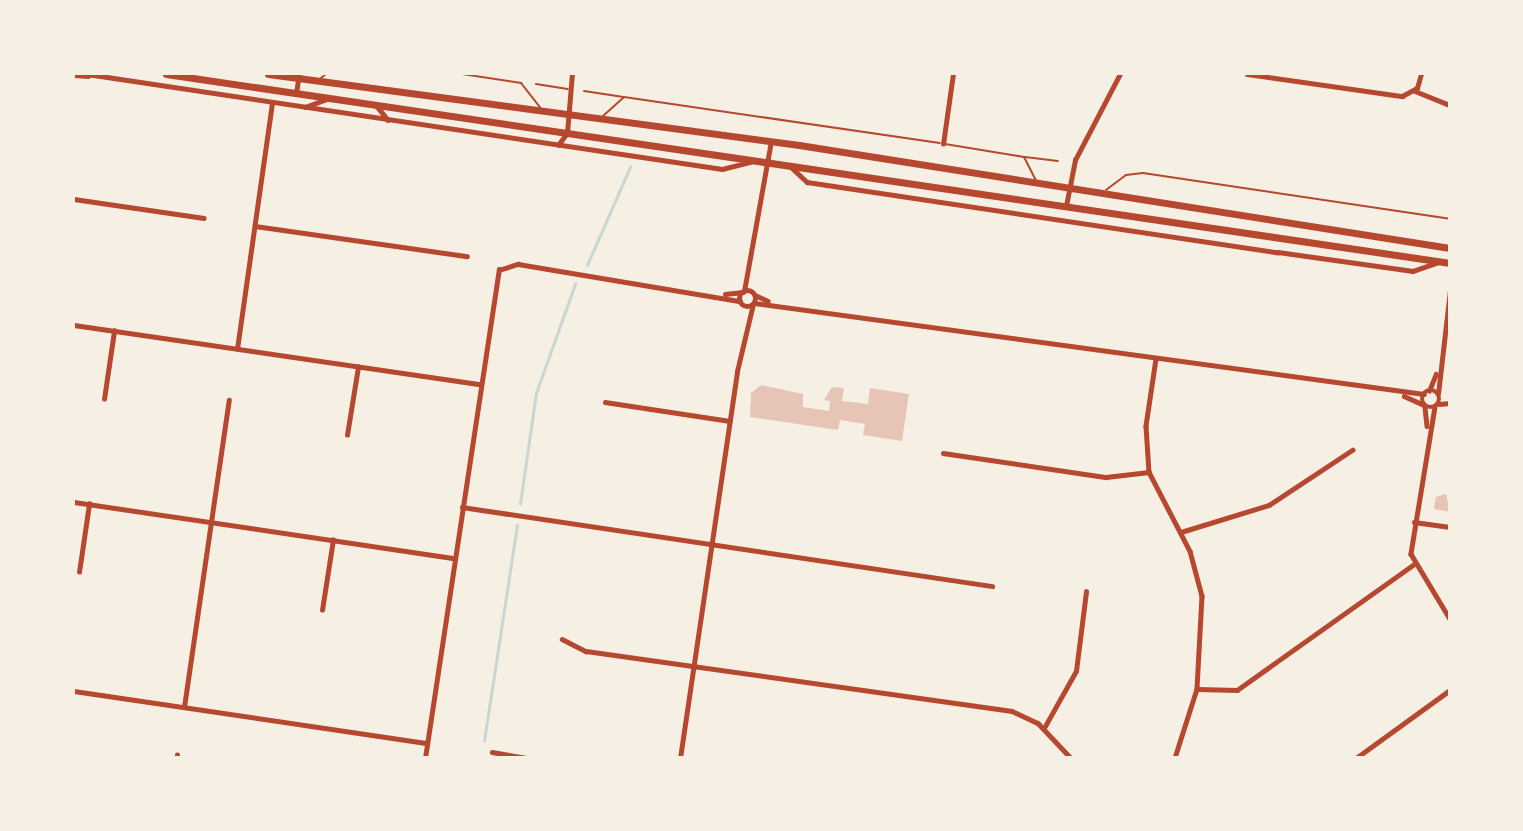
<!DOCTYPE html>
<style>
body{margin:0}
#map{position:relative;width:1523px;height:831px;overflow:hidden;background:#f6efe4;font-family:"IBM Plex Sans",sans-serif}
div>[style]{position:absolute}
.stream>*{height:2.5px;margin:-1.25px;padding:0 1.25px;transform-origin:1.25px;border-radius:1.25px;background:#c9d6d2}
.building>*{inset:0;background:#e6c5b7}
.service>*{height:2px;margin:-1px;padding:0 1px;transform-origin:1px;border-radius:1px;background:#b5482f}
.minor>*{height:4.5px;margin:-2.25px;padding:0 2.25px;transform-origin:2.25px;border-radius:2.25px;background:#b5482f}
.minor>.ring{margin:-2.25px;padding:0;box-sizing:content-box;background:none;border:4.5px solid #b5482f;border-radius:50%}
.tertiary>*{height:5px;margin:-2.5px;padding:0 2.5px;transform-origin:2.5px;border-radius:2.5px;background:#b5482f}
.tertiary>.ring{margin:-2.5px;padding:0;box-sizing:content-box;background:none;border:5px solid #b5482f;border-radius:50%}
.primary>*{height:7px;margin:-3.5px;padding:0 3.5px;transform-origin:3.5px;border-radius:3.5px;background:#b5482f}
span{translate:-50% -50%;white-space:nowrap;text-align:center;line-height:1.15;-webkit-text-stroke:5px #f6efe4;paint-order:stroke}
.frame{position:absolute;inset:0;border:75px solid #f6efe4;pointer-events:none}
</style>
<div id="map">
<div class="stream">
<div style="left:587px;top:265px;width:107px;rotate:-66.3deg"></div>
<div style="left:520px;top:504px;width:112px;rotate:-81.8deg"></div>
<div style="left:536px;top:393px;width:116px;rotate:-70.3deg"></div>
<div style="left:484px;top:741px;width:218px;rotate:-81.3deg"></div>
</div>
<div class="building">
<div style="clip-path:polygon(761px 385px,803px 394px,803px 407px,829px 411px,830px 401px,824px 400px,832px 387px,844px 388px,842px 401px,868px 404px,870px 388px,909px 394px,902px 441px,863px 435px,865px 424px,840px 420px,838px 430px,750px 417px,751px 393px)"></div>
<div style="clip-path:polygon(1446px 494px,1450px 512px,1434px 509px,1436px 497px)"></div>
</div>
<div class="service">
<div style="left:462px;top:74px;width:60px;rotate:8.7deg"></div>
<div style="left:521px;top:83px;width:31px;rotate:52deg"></div>
<div style="left:321px;top:78px;width:6px;rotate:-39deg"></div>
<div style="left:536px;top:84px;width:32px;rotate:9deg"></div>
<div style="left:584px;top:91px;width:40px;rotate:8.5deg"></div>
<div style="left:603px;top:116px;width:28px;rotate:-42deg"></div>
<div style="left:624px;top:97px;width:319px;rotate:8.3deg"></div>
<div style="left:945px;top:144px;width:80px;rotate:9.3deg"></div>
<div style="left:1024px;top:157px;width:27px;rotate:63deg"></div>
<div style="left:1025px;top:157px;width:33px;rotate:7deg"></div>
<div style="left:1106px;top:190px;width:25px;rotate:-37deg"></div>
<div style="left:1126px;top:175px;width:17px;rotate:-7deg"></div>
<div style="left:1143px;top:173px;width:310px;rotate:8.5deg"></div>
</div>
<div class="minor">
<div style="left:87px;top:74px;width:642px;rotate:8.51deg"></div>
<div style="left:722px;top:169px;width:30px;rotate:-14deg"></div>
<div style="left:1247px;top:74px;width:157px;rotate:8.1deg"></div>
<div style="left:1402px;top:96px;width:17px;rotate:-28deg"></div>
<div style="left:1417px;top:88px;width:15px;rotate:-74deg"></div>
<div style="left:74px;top:75px;width:14px;rotate:4deg"></div>
<div style="left:1415px;top:91px;width:38px;rotate:22deg"></div>
<div style="left:296px;top:93px;width:19px;rotate:-81deg"></div>
<div style="left:376px;top:105px;width:19px;rotate:51deg"></div>
<div style="left:305px;top:107px;width:23px;rotate:-20deg"></div>
<div style="left:943px;top:144px;width:71px;rotate:-81.9deg"></div>
<div style="left:558px;top:145px;width:15px;rotate:-53deg"></div>
<div style="left:567px;top:133px;width:59px;rotate:-85.2deg"></div>
<div style="left:791px;top:167px;width:22px;rotate:43deg"></div>
<div style="left:807px;top:182px;width:476px;rotate:8.5deg"></div>
<div style="left:1278px;top:252px;width:136px;rotate:8deg"></div>
<div style="left:1413px;top:271px;width:28px;rotate:-19deg"></div>
<div style="left:74px;top:199px;width:131px;rotate:8.3deg"></div>
<div style="left:1066px;top:206px;width:47px;rotate:-78.9deg"></div>
<div style="left:1075px;top:160px;width:97px;rotate:-62.4deg"></div>
<div style="left:255px;top:226px;width:214px;rotate:8.1deg"></div>
<div style="left:725px;top:294px;width:18px;rotate:-6deg"></div>
<div style="left:755px;top:295px;width:14px;rotate:25deg"></div>
<div style="left:754px;top:303px;width:676px;rotate:7.73deg"></div>
<div style="left:74px;top:325px;width:410px;rotate:8.3deg"></div>
<div style="left:237px;top:349px;width:247px;rotate:-81.9deg"></div>
<div style="left:1156px;top:359px;width:68px;rotate:98.5deg"></div>
<div style="left:1146px;top:426px;width:46px;rotate:86.3deg"></div>
<div style="left:1149px;top:472px;width:89px;rotate:62.6deg"></div>
<div style="left:1190px;top:551px;width:47px;rotate:75.1deg"></div>
<div style="left:1202px;top:596px;width:93px;rotate:93.1deg"></div>
<div style="left:1197px;top:689px;width:72px;rotate:107.7deg"></div>
<div class="ring" style="left:1422px;top:390px;width:13.5px;height:13.5px"></div>
<div style="left:1429px;top:391px;width:18px;rotate:-68deg"></div>
<div style="left:1438px;top:394px;width:104px;rotate:-83.4deg"></div>
<div style="left:1404px;top:396px;width:22px;rotate:24deg"></div>
<div style="left:104px;top:399px;width:69px;rotate:-81.6deg"></div>
<div style="left:605px;top:402px;width:126px;rotate:8.6deg"></div>
<div style="left:1439px;top:404px;width:11px;rotate:-5deg"></div>
<div style="left:1425px;top:407px;width:19px;rotate:84deg"></div>
<div style="left:1435px;top:407px;width:149px;rotate:99.3deg"></div>
<div style="left:1411px;top:554px;width:76px;rotate:59deg"></div>
<div style="left:347px;top:435px;width:69px;rotate:-80.8deg"></div>
<div style="left:943px;top:453px;width:165px;rotate:8.4deg"></div>
<div style="left:1106px;top:477px;width:43px;rotate:-6.6deg"></div>
<div style="left:74px;top:502px;width:384px;rotate:8.4deg"></div>
<div style="left:462px;top:507px;width:536px;rotate:8.48deg"></div>
<div style="left:1414px;top:522px;width:36px;rotate:8deg"></div>
<div style="left:1181px;top:532px;width:92px;rotate:-17.1deg"></div>
<div style="left:1269px;top:505px;width:100px;rotate:-33.5deg"></div>
<div style="left:79px;top:572px;width:69px;rotate:-81.6deg"></div>
<div style="left:322px;top:610px;width:71px;rotate:-81.1deg"></div>
<div style="left:562px;top:639px;width:27px;rotate:27deg"></div>
<div style="left:586px;top:651px;width:430px;rotate:8deg"></div>
<div style="left:1012px;top:711px;width:29px;rotate:25deg"></div>
<div style="left:1038px;top:723px;width:48px;rotate:46.7deg"></div>
<div style="left:1197px;top:689px;width:40px;rotate:1.4deg"></div>
<div style="left:1237px;top:690px;width:216px;rotate:-35.4deg"></div>
<div style="left:74px;top:691px;width:357px;rotate:8.4deg"></div>
<div style="left:184px;top:707px;width:310px;rotate:-81.7deg"></div>
<div style="left:1044px;top:728px;width:65px;rotate:-60.7deg"></div>
<div style="left:1076px;top:671px;width:80px;rotate:-82.8deg"></div>
<div style="left:492px;top:752px;width:36px;rotate:10deg"></div>
<div style="left:177px;top:758px;width:3px;rotate:-90deg"></div>
<div style="left:425px;top:758px;width:494px;rotate:-81.4deg"></div>
<div style="left:499px;top:270px;width:20px;rotate:-18deg"></div>
<div style="left:518px;top:264px;width:225px;rotate:9.5deg"></div>
<div style="left:1356px;top:758px;width:116px;rotate:-35.9deg"></div>
</div>
<div class="tertiary">
<div class="ring" style="left:739px;top:290px;width:11px;height:11px"></div>
<div style="left:744px;top:291px;width:152px;rotate:-79.8deg"></div>
<div style="left:680px;top:758px;width:391px;rotate:-81.6deg"></div>
<div style="left:737px;top:371px;width:69px;rotate:-76.6deg"></div>
</div>
<div class="primary">
<div style="left:166px;top:74px;width:1298px;rotate:8.37deg"></div>
<div style="left:268px;top:74px;width:536px;rotate:7.62deg"></div>
<div style="left:799px;top:145px;width:659px;rotate:8.99deg"></div>
</div>
<div class="frame"></div>
</div>
